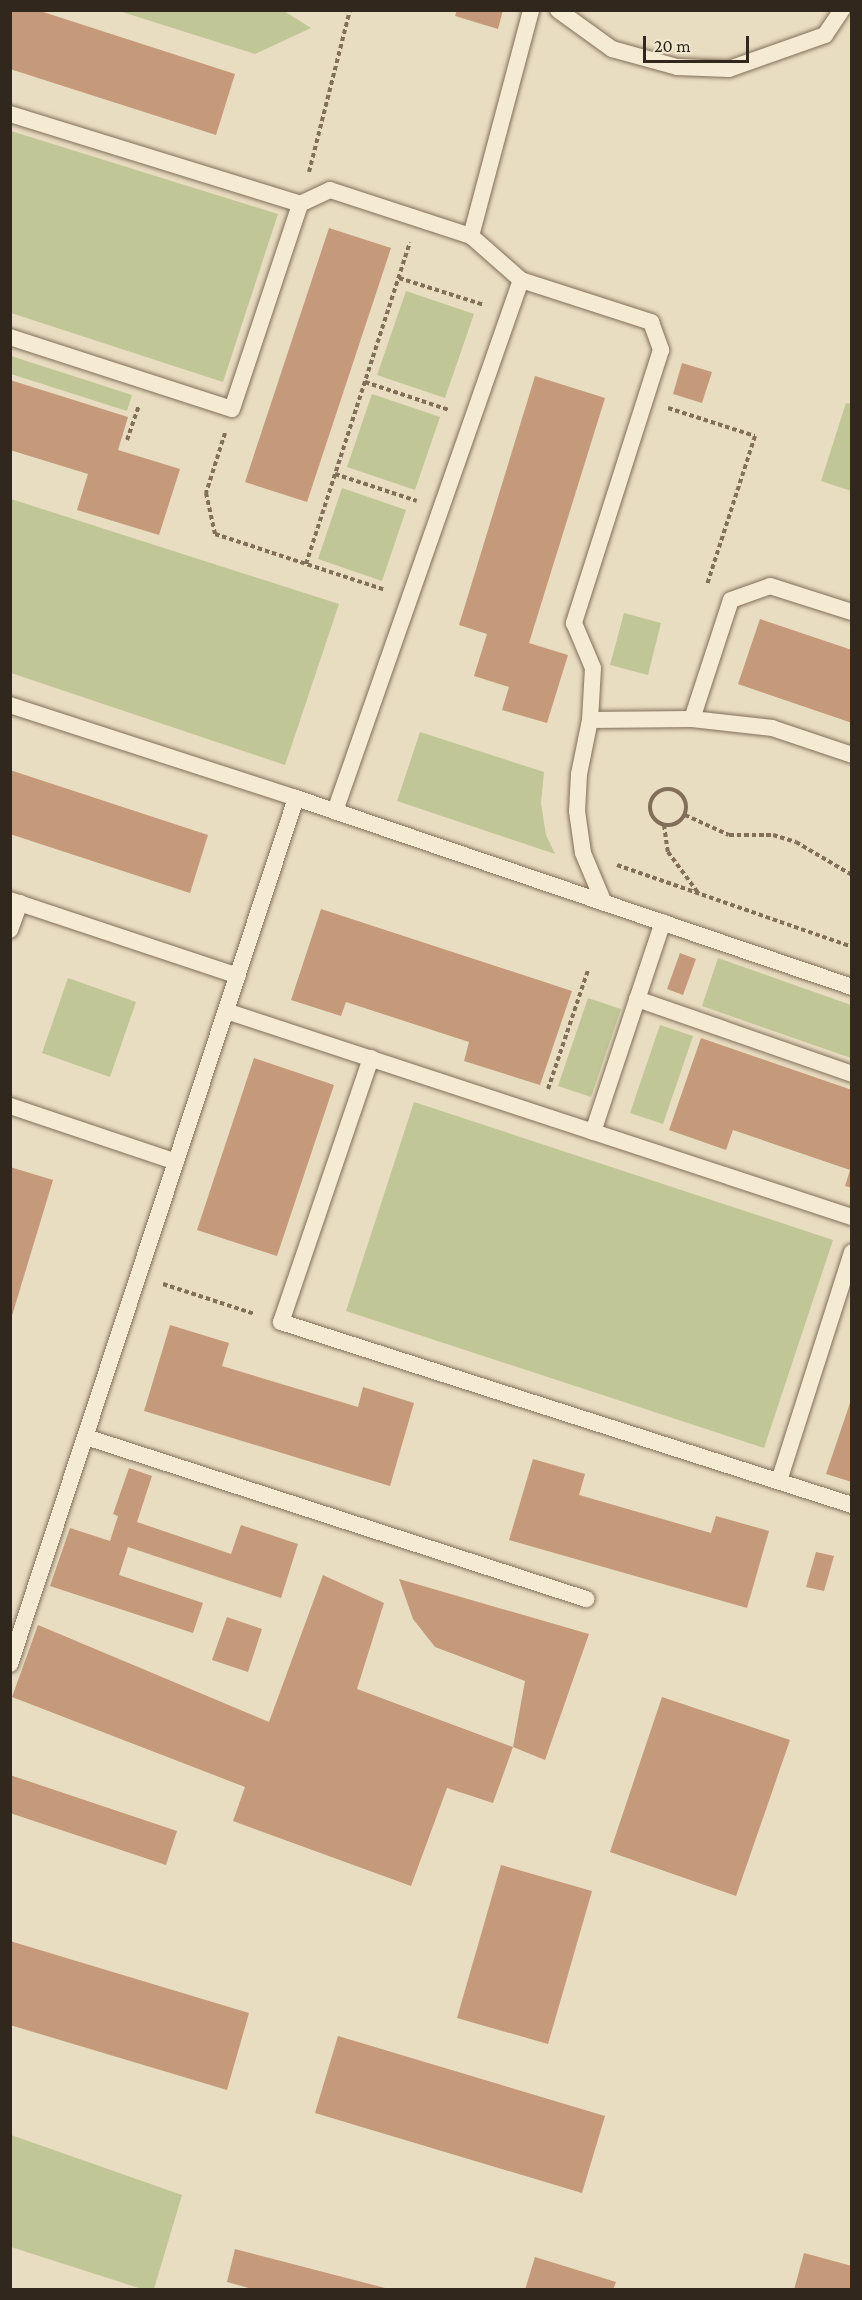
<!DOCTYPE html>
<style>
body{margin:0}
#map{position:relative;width:862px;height:2300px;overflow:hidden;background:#e9ddc1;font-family:"Crimson Pro",serif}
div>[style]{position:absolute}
.green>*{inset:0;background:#c0c696}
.building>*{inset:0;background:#c49a7a}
.path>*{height:4px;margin-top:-2px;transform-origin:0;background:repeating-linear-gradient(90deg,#816f5a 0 4.5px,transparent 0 7.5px)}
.path>.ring{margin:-2px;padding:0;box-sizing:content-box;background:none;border:4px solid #816f5a;border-radius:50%}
.roads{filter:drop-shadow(0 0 2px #816f5a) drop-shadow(0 0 2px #816f5a)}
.lane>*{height:16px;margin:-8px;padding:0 8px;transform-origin:8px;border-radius:8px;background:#f5ebd3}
span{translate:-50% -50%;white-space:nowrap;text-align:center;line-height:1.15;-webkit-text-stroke:4.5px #f1e8d0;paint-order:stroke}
.frame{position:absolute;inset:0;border:12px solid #32271d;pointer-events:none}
.scale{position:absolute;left:643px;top:36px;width:106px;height:27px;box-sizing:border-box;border:3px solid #32271d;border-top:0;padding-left:8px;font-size:18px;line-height:21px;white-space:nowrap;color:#32271d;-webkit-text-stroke:4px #f1e8d0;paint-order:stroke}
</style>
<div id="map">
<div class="green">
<div style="clip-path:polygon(119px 11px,284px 11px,311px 28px,255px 54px)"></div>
<div style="clip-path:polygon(11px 131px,278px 214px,223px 382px,11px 313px)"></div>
<div style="clip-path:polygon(406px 291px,474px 314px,445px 398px,377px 375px)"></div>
<div style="clip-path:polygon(11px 356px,132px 395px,127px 411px,11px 374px)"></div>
<div style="clip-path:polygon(372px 394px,440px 417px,415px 490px,347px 467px)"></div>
<div style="clip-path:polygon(846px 403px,851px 404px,851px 491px,821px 481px)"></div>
<div style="clip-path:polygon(342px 488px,406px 510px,382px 581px,318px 559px)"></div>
<div style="clip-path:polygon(11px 499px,339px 604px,285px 765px,11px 673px)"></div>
<div style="clip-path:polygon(624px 613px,661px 623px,648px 675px,610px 665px)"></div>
<div style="clip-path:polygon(420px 732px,544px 772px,541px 803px,546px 835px,555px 854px,397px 801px)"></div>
<div style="clip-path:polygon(718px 958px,851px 1005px,851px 1058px,702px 1006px)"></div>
<div style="clip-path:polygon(68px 978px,136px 1002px,110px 1077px,42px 1053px)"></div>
<div style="clip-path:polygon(588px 998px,621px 1009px,591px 1097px,558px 1086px)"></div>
<div style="clip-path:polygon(660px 1025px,693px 1036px,663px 1124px,630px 1113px)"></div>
<div style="clip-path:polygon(414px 1102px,833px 1240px,764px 1448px,346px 1311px)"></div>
<div style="clip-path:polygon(11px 2135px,182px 2195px,154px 2289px,142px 2289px,11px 2247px)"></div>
</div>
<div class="building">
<div style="clip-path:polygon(10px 10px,37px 10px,235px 74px,216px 135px,10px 69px)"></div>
<div style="clip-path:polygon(457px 10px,503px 10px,498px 29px,455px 16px)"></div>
<div style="clip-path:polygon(329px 228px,391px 248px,307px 502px,245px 482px)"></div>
<div style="clip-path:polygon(682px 363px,712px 372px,702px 403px,673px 394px)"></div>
<div style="clip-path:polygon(535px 376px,605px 398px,529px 643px,568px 655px,547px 723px,502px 710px,509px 687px,474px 676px,487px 634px,459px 625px)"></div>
<div style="clip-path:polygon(10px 380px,128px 417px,118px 450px,180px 469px,159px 535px,77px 510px,88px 474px,10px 450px)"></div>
<div style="clip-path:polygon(760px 619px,852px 650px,852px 723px,738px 684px)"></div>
<div style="clip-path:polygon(10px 770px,208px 835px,190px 893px,10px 834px)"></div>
<div style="clip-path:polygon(321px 909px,572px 991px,540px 1085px,464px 1061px,469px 1042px,346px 1002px,341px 1016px,291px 1000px)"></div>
<div style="clip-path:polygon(680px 953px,696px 959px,683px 995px,667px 989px)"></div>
<div style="clip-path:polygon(701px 1038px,852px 1090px,852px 1188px,845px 1186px,850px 1170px,733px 1130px,726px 1150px,669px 1130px)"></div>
<div style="clip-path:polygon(254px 1058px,334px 1085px,277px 1256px,197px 1230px)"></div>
<div style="clip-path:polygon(10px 1167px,53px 1180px,11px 1319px,10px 1319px)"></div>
<div style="clip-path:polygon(170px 1325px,229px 1343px,222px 1366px,358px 1407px,363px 1387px,414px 1403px,390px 1486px,144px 1411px)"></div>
<div style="clip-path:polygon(851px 1400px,852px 1400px,852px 1482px,826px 1474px)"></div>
<div style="clip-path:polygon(533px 1459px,585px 1474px,579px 1495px,711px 1533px,716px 1516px,769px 1531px,747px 1608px,509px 1540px)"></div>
<div style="clip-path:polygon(129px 1468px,152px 1476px,137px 1522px,231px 1554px,241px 1525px,298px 1544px,281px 1598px,128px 1547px,119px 1575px,203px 1603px,193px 1633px,50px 1586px,70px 1528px,110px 1541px,118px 1516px,113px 1514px)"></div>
<div style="clip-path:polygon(816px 1552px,834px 1556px,824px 1591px,806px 1587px)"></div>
<div style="clip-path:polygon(323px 1575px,384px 1603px,357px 1689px,513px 1747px,493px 1803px,447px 1788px,411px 1886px,233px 1821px,245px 1787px,12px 1697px,38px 1625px,269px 1722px)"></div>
<div style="clip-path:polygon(399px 1579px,589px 1634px,545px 1760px,513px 1747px,525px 1681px,435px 1647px,413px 1619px)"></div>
<div style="clip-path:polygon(227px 1617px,262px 1629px,248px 1672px,212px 1660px)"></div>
<div style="clip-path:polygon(662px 1697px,790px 1740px,736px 1896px,610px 1852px)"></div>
<div style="clip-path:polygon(10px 1775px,177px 1831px,166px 1865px,10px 1813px)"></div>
<div style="clip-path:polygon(501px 1865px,592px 1891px,548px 2044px,457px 2018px)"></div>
<div style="clip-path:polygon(10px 1941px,249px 2013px,227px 2090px,10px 2025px)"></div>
<div style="clip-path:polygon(338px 2036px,605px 2116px,582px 2193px,315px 2113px)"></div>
<div style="clip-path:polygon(235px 2249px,389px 2289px,389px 2290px,256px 2290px,227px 2282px)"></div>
<div style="clip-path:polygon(804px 2253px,852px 2266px,852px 2290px,794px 2290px)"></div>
<div style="clip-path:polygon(535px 2257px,616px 2282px,613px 2290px,525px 2290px)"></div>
</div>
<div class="path">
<div style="left:309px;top:172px;width:167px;rotate:-75.8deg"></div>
<div style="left:399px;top:278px;width:89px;rotate:17.6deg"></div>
<div style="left:365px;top:382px;width:89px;rotate:18.4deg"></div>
<div style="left:668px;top:408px;width:91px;rotate:17.8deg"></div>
<div style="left:755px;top:436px;width:157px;rotate:107.9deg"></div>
<div style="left:225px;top:433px;width:63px;rotate:107.6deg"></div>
<div style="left:206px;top:493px;width:42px;rotate:77.6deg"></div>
<div style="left:215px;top:534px;width:179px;rotate:18.2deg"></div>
<div style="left:127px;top:440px;width:37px;rotate:-71deg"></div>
<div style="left:335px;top:474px;width:86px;rotate:18.2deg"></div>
<div style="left:306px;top:564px;width:338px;rotate:-72.1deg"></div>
<div class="ring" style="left:650px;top:789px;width:32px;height:32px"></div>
<div style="left:685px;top:815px;width:48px;rotate:24.4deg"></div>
<div style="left:729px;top:835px;width:44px"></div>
<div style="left:773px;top:835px;width:24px;rotate:17deg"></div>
<div style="left:796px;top:842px;width:65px;rotate:30.5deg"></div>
<div style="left:664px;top:825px;width:27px;rotate:82deg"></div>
<div style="left:668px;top:852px;width:52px;rotate:53.6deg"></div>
<div style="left:617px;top:865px;width:249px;rotate:19.2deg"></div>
<div style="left:548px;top:1089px;width:126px;rotate:-71.4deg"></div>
<div style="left:163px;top:1284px;width:97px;rotate:18.1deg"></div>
</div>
<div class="roads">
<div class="lane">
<div style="left:558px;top:10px;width:67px;rotate:35.8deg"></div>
<div style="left:612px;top:49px;width:67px;rotate:15.5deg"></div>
<div style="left:677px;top:67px;width:52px;rotate:2.2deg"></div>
<div style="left:729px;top:69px;width:102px;rotate:-19.5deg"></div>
<div style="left:825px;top:35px;width:30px;rotate:-56deg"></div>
<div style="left:10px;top:114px;width:304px;rotate:17.2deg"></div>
<div style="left:471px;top:236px;width:234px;rotate:-75.1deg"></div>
<div style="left:521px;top:280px;width:137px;rotate:17.9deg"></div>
<div style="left:651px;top:322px;width:30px;rotate:70deg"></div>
<div style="left:661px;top:350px;width:287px;rotate:107.7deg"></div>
<div style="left:574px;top:623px;width:49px;rotate:67.1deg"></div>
<div style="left:593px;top:668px;width:52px;rotate:93.3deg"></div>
<div style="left:590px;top:720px;width:55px;rotate:101.5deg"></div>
<div style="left:579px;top:774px;width:37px;rotate:93deg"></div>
<div style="left:577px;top:811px;width:42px;rotate:81.9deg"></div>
<div style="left:583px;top:853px;width:54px;rotate:67.2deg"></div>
<div style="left:10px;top:337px;width:233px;rotate:18deg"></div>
<div style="left:232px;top:409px;width:216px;rotate:-71.6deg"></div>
<div style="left:300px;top:204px;width:33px;rotate:-25deg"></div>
<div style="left:330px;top:190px;width:148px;rotate:18.1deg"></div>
<div style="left:471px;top:236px;width:67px;rotate:41.3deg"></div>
<div style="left:521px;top:280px;width:563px;rotate:109.3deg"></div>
<div style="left:10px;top:705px;width:301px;rotate:18deg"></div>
<div style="left:296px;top:798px;width:587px;rotate:18.77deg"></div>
<div style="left:692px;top:719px;width:125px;rotate:-71.9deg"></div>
<div style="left:731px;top:600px;width:41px;rotate:-19.7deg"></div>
<div style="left:770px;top:586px;width:86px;rotate:17.6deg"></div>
<div style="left:590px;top:720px;width:102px;rotate:-0.6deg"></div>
<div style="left:692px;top:719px;width:81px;rotate:6.4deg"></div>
<div style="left:772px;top:728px;width:84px;rotate:18.6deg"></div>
<div style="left:10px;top:900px;width:240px;rotate:18.4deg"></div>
<div style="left:10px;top:930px;width:29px;rotate:-70deg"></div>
<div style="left:637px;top:999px;width:228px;rotate:19.2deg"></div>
<div style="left:226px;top:1011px;width:659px;rotate:18.22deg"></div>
<div style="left:371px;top:1058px;width:279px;rotate:108.8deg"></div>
<div style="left:281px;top:1322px;width:600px;rotate:17.77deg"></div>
<div style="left:10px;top:1106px;width:175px;rotate:18.6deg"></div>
<div style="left:593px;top:1132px;width:221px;rotate:-71.6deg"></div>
<div style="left:86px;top:1437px;width:526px;rotate:17.95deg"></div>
<div style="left:779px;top:1481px;width:240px;rotate:-72.3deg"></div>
<div style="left:10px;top:1664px;width:912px;rotate:-71.72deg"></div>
</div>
</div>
<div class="frame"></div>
<div class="scale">20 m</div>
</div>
